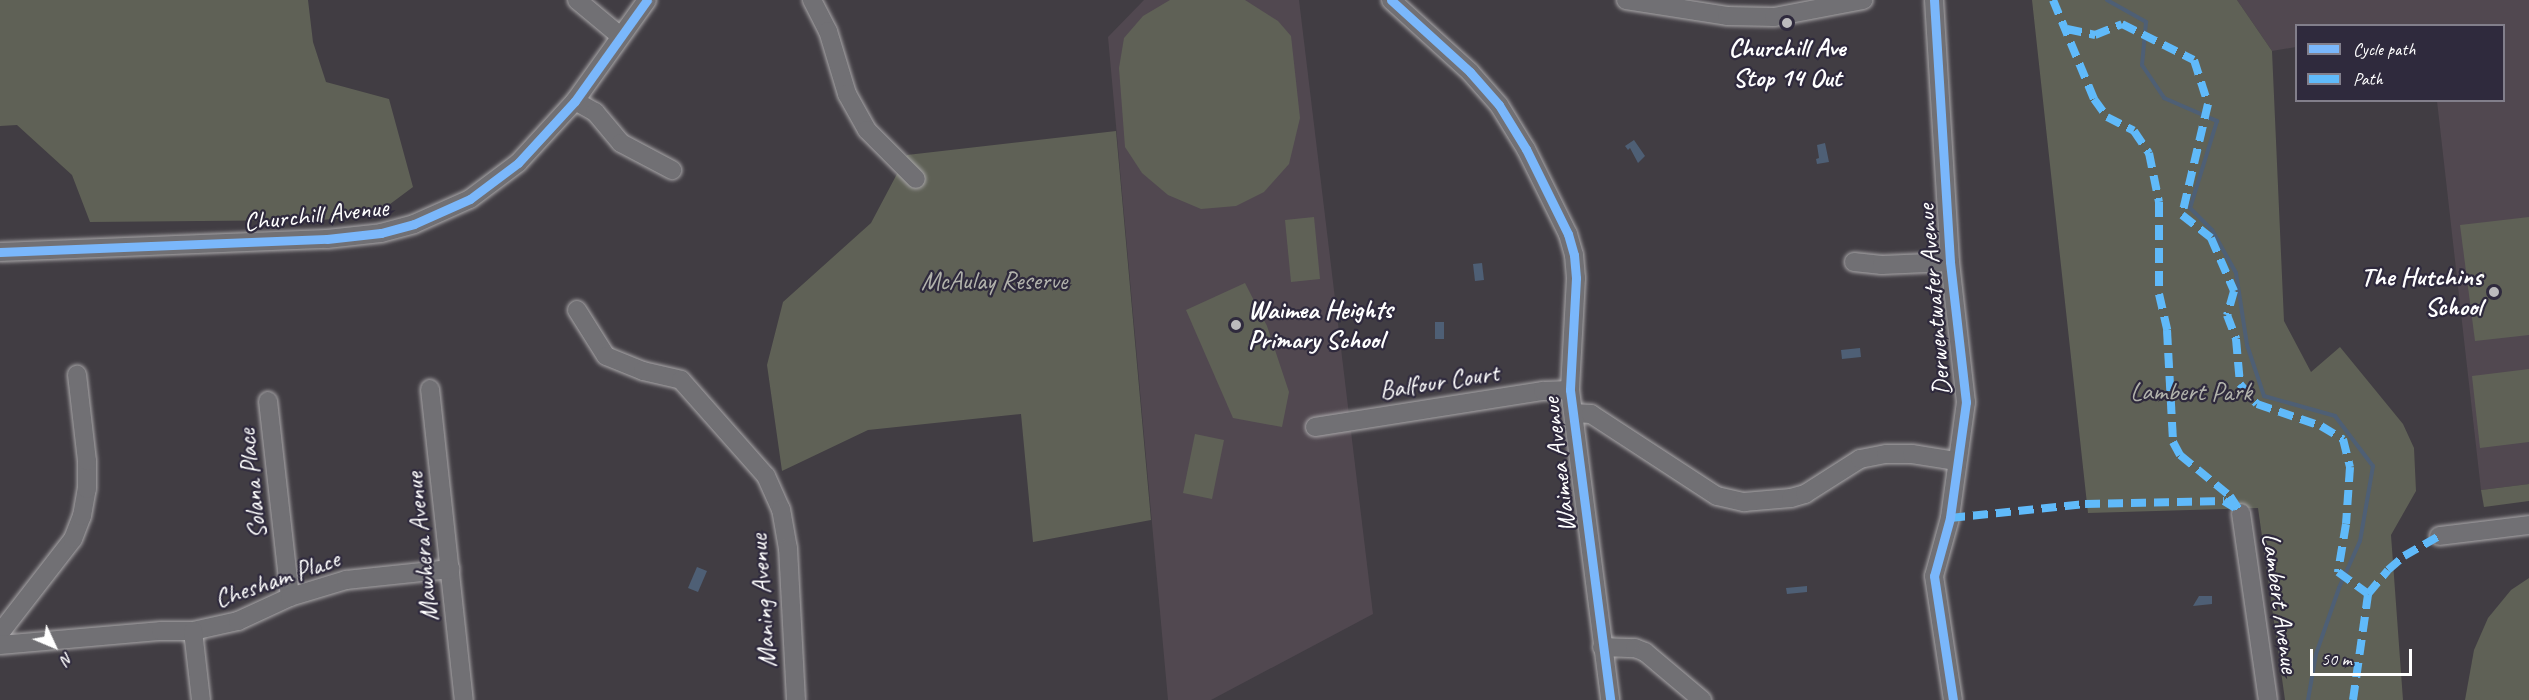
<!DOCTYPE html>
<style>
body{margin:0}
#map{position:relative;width:2529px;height:700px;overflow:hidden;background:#413d43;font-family:Caveat,sans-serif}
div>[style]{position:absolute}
.built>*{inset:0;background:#514850}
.green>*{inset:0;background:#5f6156}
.water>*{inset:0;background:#4e5f75}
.stream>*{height:4px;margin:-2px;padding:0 2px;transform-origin:2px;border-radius:2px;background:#4e5f75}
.roads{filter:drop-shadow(0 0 2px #aaa8aa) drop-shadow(0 0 2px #aaa8aa)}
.minor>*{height:18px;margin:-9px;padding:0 9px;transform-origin:9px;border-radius:9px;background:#717074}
.quiet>*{height:8px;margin-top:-4px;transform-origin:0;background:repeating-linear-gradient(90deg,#60bafa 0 15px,transparent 0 23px)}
.cycleway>*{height:9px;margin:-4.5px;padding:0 4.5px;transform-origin:4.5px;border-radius:4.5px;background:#7ab7fb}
.dots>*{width:16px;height:16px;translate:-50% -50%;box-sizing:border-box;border:3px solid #2f2a3d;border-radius:50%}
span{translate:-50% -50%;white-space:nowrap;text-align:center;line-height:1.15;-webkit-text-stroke:4.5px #2f2a3d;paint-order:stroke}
.poi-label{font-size:26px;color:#fff;font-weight:700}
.right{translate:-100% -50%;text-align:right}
.left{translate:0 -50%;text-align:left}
.street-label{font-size:26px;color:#fff}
.park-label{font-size:26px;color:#b2b3ac}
.legend{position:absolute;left:2295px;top:24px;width:210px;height:78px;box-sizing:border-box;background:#2f2a3d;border:2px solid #827f8b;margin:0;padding:8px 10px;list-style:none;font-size:18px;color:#fff}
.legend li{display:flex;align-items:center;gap:12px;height:30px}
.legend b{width:30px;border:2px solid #827f8b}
.north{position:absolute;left:24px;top:616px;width:60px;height:60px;-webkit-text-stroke:4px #2f2a3d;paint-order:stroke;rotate:134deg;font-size:16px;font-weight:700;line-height:24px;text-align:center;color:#fff}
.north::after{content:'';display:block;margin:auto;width:21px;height:27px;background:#fff;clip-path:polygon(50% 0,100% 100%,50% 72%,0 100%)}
.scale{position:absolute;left:2310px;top:649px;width:102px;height:27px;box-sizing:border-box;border:3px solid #fff;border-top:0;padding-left:8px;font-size:18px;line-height:21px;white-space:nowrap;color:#fff;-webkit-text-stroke:4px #2f2a3d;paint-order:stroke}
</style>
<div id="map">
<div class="built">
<div style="clip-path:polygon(1144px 0,1299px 0,1373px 614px,1211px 700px,1168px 700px,1108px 37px)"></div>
<div style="clip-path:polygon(2237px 0,2529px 0,2529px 484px,2481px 490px,2437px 101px,2504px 100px,2504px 26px,2296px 26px,2296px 47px,2272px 51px)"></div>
</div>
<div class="green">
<div style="clip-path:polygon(0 0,308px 0,313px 42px,326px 82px,389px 99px,413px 187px,374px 216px,320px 220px,90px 222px,72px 175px,17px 125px,0 126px)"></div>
<div style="clip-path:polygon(1170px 0,1245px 0,1278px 21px,1291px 36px,1300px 118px,1289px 164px,1264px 192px,1236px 206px,1201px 209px,1168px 195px,1142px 173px,1125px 147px,1119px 68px,1124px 38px,1143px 16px)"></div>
<div style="clip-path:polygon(2032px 0,2237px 0,2272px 51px,2284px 321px,2311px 372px,2340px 347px,2403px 424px,2414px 448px,2416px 491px,2391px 535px,2403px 700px,2285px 700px,2258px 508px,2088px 513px)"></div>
<div style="clip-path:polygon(1116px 131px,1151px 520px,1033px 542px,1021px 414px,868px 430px,782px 471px,767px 365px,783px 302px,871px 223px,907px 155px)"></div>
<div style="clip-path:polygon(1314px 217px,1320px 279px,1291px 282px,1285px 220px)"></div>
<div style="clip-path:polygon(2529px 217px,2529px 335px,2475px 341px,2460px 225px)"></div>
<div style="clip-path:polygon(1245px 283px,1267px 326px,1289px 392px,1282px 427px,1233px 418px,1186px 310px)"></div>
<div style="clip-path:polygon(2529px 369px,2529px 442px,2480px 448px,2472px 376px)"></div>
<div style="clip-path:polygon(1195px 434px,1224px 440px,1212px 499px,1183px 493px)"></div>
<div style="clip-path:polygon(2529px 484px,2529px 501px,2484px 507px,2481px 490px)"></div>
<div style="clip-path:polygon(2529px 578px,2529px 700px,2465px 700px,2474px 650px,2488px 618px,2511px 590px)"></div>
</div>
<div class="water">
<div style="clip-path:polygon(1634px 140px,1645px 156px,1638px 163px,1630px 148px,1628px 150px,1625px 146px)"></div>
<div style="clip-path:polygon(1825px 143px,1829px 162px,1817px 164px,1816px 159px,1819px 158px,1817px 145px)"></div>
<div style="clip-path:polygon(1482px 263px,1484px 280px,1475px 281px,1473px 264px)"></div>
<div style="clip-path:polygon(1435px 322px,1444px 322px,1444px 339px,1435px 339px)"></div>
<div style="clip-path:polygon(1860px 348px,1861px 357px,1842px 359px,1841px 350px)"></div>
<div style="clip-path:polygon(697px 567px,707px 571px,698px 592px,688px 588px)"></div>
<div style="clip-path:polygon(1807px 586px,1807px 592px,1787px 594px,1786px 588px)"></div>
<div style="clip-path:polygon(2199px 596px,2212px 596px,2212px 604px,2193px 606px)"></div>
</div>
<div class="stream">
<div style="left:2107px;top:0;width:45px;rotate:29.4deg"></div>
<div style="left:2146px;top:22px;width:43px;rotate:95.3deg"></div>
<div style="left:2142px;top:65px;width:40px;rotate:56deg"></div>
<div style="left:2164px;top:98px;width:58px;rotate:23.5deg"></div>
<div style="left:2217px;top:121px;width:91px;rotate:107.2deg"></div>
<div style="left:2190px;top:208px;width:31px;rotate:45deg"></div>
<div style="left:2212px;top:230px;width:49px;rotate:60.8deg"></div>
<div style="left:2236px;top:273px;width:73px;rotate:81.3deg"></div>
<div style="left:2247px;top:345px;width:54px;rotate:71.6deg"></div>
<div style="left:2264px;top:396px;width:74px;rotate:15.7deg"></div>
<div style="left:2335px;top:416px;width:63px;rotate:52.8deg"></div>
<div style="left:2373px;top:466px;width:76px;rotate:99.8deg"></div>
<div style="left:2360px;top:541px;width:51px;rotate:114.1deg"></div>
<div style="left:2339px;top:588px;width:70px;rotate:109.2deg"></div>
<div style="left:2316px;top:654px;width:47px;rotate:99.9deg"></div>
</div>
<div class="roads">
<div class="minor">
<div style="left:577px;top:0;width:56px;rotate:39.9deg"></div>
<div style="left:812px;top:0;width:35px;rotate:63deg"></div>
<div style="left:828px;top:31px;width:66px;rotate:73.2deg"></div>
<div style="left:847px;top:94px;width:41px;rotate:60.9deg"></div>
<div style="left:867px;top:130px;width:69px;rotate:45deg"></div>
<div style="left:1391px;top:0;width:107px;rotate:42.3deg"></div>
<div style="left:1470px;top:72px;width:44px;rotate:48.7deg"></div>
<div style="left:1499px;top:105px;width:52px;rotate:58.5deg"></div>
<div style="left:1526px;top:149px;width:95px;rotate:63.7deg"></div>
<div style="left:1568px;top:234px;width:22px;rotate:74deg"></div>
<div style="left:1574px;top:255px;width:23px;rotate:85deg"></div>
<div style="left:1576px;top:278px;width:112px;rotate:93.1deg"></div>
<div style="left:1570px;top:390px;width:313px;rotate:82.6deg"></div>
<div style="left:1626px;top:0;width:102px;rotate:9deg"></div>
<div style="left:1727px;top:16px;width:47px;rotate:1.2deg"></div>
<div style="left:1774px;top:17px;width:91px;rotate:-10.8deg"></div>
<div style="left:1934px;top:0;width:262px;rotate:86.5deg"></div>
<div style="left:1950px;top:262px;width:141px;rotate:83.5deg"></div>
<div style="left:1966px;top:402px;width:117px;rotate:97.9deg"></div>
<div style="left:1950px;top:518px;width:60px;rotate:105.4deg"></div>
<div style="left:1934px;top:576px;width:125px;rotate:81.3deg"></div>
<div style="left:575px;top:101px;width:23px;rotate:29deg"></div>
<div style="left:595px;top:112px;width:40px;rotate:50deg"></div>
<div style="left:621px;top:143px;width:58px;rotate:27.9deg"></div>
<div style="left:0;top:252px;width:327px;rotate:-2.3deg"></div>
<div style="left:327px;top:239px;width:54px;rotate:-6.3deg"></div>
<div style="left:381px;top:233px;width:34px;rotate:-15deg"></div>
<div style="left:414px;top:224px;width:61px;rotate:-24.1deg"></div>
<div style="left:470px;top:199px;width:60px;rotate:-36.9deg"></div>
<div style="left:518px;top:163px;width:84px;rotate:-47.4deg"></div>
<div style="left:575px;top:101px;width:124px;rotate:-54.5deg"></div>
<div style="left:1854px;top:262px;width:28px;rotate:6deg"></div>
<div style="left:1882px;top:265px;width:68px;rotate:-2.5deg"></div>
<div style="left:577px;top:310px;width:54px;rotate:57.8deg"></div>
<div style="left:606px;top:356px;width:40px;rotate:22deg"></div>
<div style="left:643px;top:371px;width:39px;rotate:13deg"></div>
<div style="left:681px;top:380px;width:128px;rotate:48.5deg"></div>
<div style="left:766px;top:476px;width:36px;rotate:66deg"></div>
<div style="left:781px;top:509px;width:40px;rotate:80deg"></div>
<div style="left:788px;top:548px;width:152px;rotate:87deg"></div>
<div style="left:430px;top:389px;width:313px;rotate:83.8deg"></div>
<div style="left:268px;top:401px;width:197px;rotate:83.6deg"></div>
<div style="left:1574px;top:413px;width:17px;rotate:3deg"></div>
<div style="left:1591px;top:414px;width:150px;rotate:33.1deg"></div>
<div style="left:1717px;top:496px;width:28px;rotate:13deg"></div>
<div style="left:1744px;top:502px;width:47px;rotate:-4.9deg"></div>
<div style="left:1791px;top:498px;width:15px;rotate:-16deg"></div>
<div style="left:1805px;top:494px;width:65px;rotate:-32.5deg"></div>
<div style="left:1860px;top:459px;width:26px;rotate:-11deg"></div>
<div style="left:1886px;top:454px;width:26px"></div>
<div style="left:1912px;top:454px;width:45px;rotate:9deg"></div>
<div style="left:1315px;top:427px;width:231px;rotate:-9deg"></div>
<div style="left:1543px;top:391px;width:27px;rotate:-2deg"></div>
<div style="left:2241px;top:513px;width:189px;rotate:81.8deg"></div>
<div style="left:2439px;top:536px;width:91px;rotate:-7deg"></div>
<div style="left:193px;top:631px;width:46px;rotate:-12.5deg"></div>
<div style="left:238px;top:621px;width:57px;rotate:-24.8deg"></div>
<div style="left:290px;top:597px;width:59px;rotate:-16.9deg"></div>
<div style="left:346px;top:580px;width:105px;rotate:-6deg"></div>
<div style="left:0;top:633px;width:119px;rotate:-52.2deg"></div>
<div style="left:73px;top:539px;width:25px;rotate:-69deg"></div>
<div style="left:82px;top:516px;width:27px;rotate:-80deg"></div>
<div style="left:87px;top:489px;width:28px;rotate:-90deg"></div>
<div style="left:87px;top:461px;width:87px;rotate:-96.6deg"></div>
<div style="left:0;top:645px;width:162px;rotate:-5deg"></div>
<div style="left:161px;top:631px;width:32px"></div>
<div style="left:193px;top:631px;width:69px;rotate:83.4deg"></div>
<div style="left:1602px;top:647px;width:33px;rotate:2deg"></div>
<div style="left:1635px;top:648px;width:11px;rotate:22deg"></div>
<div style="left:1645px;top:652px;width:75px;rotate:40.1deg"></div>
</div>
</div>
<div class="quiet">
<div style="left:2053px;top:0;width:107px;rotate:67.5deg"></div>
<div style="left:2094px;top:99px;width:22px;rotate:54deg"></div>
<div style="left:2107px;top:117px;width:30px;rotate:27deg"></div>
<div style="left:2134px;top:131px;width:27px;rotate:56deg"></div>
<div style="left:2149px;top:153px;width:50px;rotate:78.5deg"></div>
<div style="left:2159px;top:202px;width:92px;rotate:90deg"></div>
<div style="left:2159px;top:294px;width:37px;rotate:77deg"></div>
<div style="left:2167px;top:330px;width:112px;rotate:86.9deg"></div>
<div style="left:2173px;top:442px;width:15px;rotate:62deg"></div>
<div style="left:2180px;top:455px;width:65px;rotate:39.4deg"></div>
<div style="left:2230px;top:496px;width:20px;rotate:57deg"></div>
<div style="left:2067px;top:29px;width:29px;rotate:12deg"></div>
<div style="left:2095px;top:35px;width:29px;rotate:-22deg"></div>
<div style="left:2122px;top:24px;width:80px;rotate:26.6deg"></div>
<div style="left:2194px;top:60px;width:46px;rotate:72.3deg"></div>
<div style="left:2208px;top:104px;width:114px;rotate:103.2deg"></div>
<div style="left:2182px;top:215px;width:37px;rotate:38deg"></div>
<div style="left:2211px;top:238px;width:58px;rotate:66.5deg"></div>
<div style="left:2234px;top:291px;width:25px;rotate:106deg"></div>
<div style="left:2227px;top:315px;width:26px;rotate:69deg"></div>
<div style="left:2236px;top:339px;width:45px;rotate:84.9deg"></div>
<div style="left:2240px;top:384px;width:26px;rotate:50deg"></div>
<div style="left:2257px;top:404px;width:68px;rotate:19deg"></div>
<div style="left:2321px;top:426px;width:26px;rotate:31deg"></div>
<div style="left:2343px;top:439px;width:29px;rotate:76deg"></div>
<div style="left:2350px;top:467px;width:57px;rotate:94deg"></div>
<div style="left:2346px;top:524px;width:49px;rotate:99.5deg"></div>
<div style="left:2338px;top:572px;width:37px;rotate:36deg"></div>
<div style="left:1950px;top:518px;width:136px;rotate:-5.9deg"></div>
<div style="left:2085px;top:504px;width:139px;rotate:-1.2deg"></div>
<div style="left:2224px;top:501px;width:13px;rotate:32deg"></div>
<div style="left:2353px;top:700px;width:107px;rotate:-81.9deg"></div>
<div style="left:2368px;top:594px;width:31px;rotate:-50deg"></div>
<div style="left:2388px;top:570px;width:21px;rotate:-41deg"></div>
<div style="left:2404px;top:556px;width:40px;rotate:-29.7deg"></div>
</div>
<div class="cycleway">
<div style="left:1391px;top:0;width:107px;rotate:42.3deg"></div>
<div style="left:1470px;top:72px;width:44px;rotate:48.7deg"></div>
<div style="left:1499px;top:105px;width:52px;rotate:58.5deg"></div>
<div style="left:1526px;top:149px;width:95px;rotate:63.7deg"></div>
<div style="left:1568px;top:234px;width:22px;rotate:74deg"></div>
<div style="left:1574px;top:255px;width:23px;rotate:85deg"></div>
<div style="left:1576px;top:278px;width:112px;rotate:93.1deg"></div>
<div style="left:1570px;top:390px;width:313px;rotate:82.6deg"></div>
<div style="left:1934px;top:0;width:262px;rotate:86.5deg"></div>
<div style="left:1950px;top:262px;width:141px;rotate:83.5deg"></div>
<div style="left:1966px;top:402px;width:117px;rotate:97.9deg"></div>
<div style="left:1950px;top:518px;width:60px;rotate:105.4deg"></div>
<div style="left:1934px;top:576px;width:125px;rotate:81.3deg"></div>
<div style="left:0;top:252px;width:327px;rotate:-2.3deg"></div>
<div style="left:327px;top:239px;width:54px;rotate:-6.3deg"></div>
<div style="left:381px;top:233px;width:34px;rotate:-15deg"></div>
<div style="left:414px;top:224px;width:61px;rotate:-24.1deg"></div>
<div style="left:470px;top:199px;width:60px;rotate:-36.9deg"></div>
<div style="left:518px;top:163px;width:84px;rotate:-47.4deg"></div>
<div style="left:575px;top:101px;width:124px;rotate:-54.5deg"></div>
</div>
<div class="dots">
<div style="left:1787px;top:23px;background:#bcbbbd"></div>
<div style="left:2494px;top:292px;background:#bcbbbd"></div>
<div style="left:1236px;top:325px;background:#bcbbbd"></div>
</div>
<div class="poi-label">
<span style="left:1787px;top:63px">Churchill Ave<br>Stop 14 Out</span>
<span class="right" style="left:2482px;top:292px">The Hutchins<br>School</span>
<span class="left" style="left:1248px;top:325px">Waimea Heights<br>Primary School</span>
</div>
<div class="street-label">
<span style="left:316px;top:215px;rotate:-6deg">Churchill Avenue</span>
<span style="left:1934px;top:300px;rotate:-95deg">Derwentwater Avenue</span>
<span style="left:1439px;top:382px;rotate:-9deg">Balfour Court</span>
<span style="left:1559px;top:465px;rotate:-97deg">Waimea Avenue</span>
<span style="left:252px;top:484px;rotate:-96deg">Solana Place</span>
<span style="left:422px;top:547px;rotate:-96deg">Mawhera Avenue</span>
<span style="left:277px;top:579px;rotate:-19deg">Chesham Place</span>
<span style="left:763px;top:601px;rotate:-94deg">Maning Avenue</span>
<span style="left:2280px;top:603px;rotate:82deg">Lambert Avenue</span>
</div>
<div class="park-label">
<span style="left:994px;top:281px">McAulay Reserve</span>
<span style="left:2191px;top:392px">Lambert Park</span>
</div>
<ul class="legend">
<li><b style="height:8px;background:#7ab7fb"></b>Cycle path</li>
<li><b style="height:8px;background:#60bafa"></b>Path</li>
</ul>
<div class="north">N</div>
<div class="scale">50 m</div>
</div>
